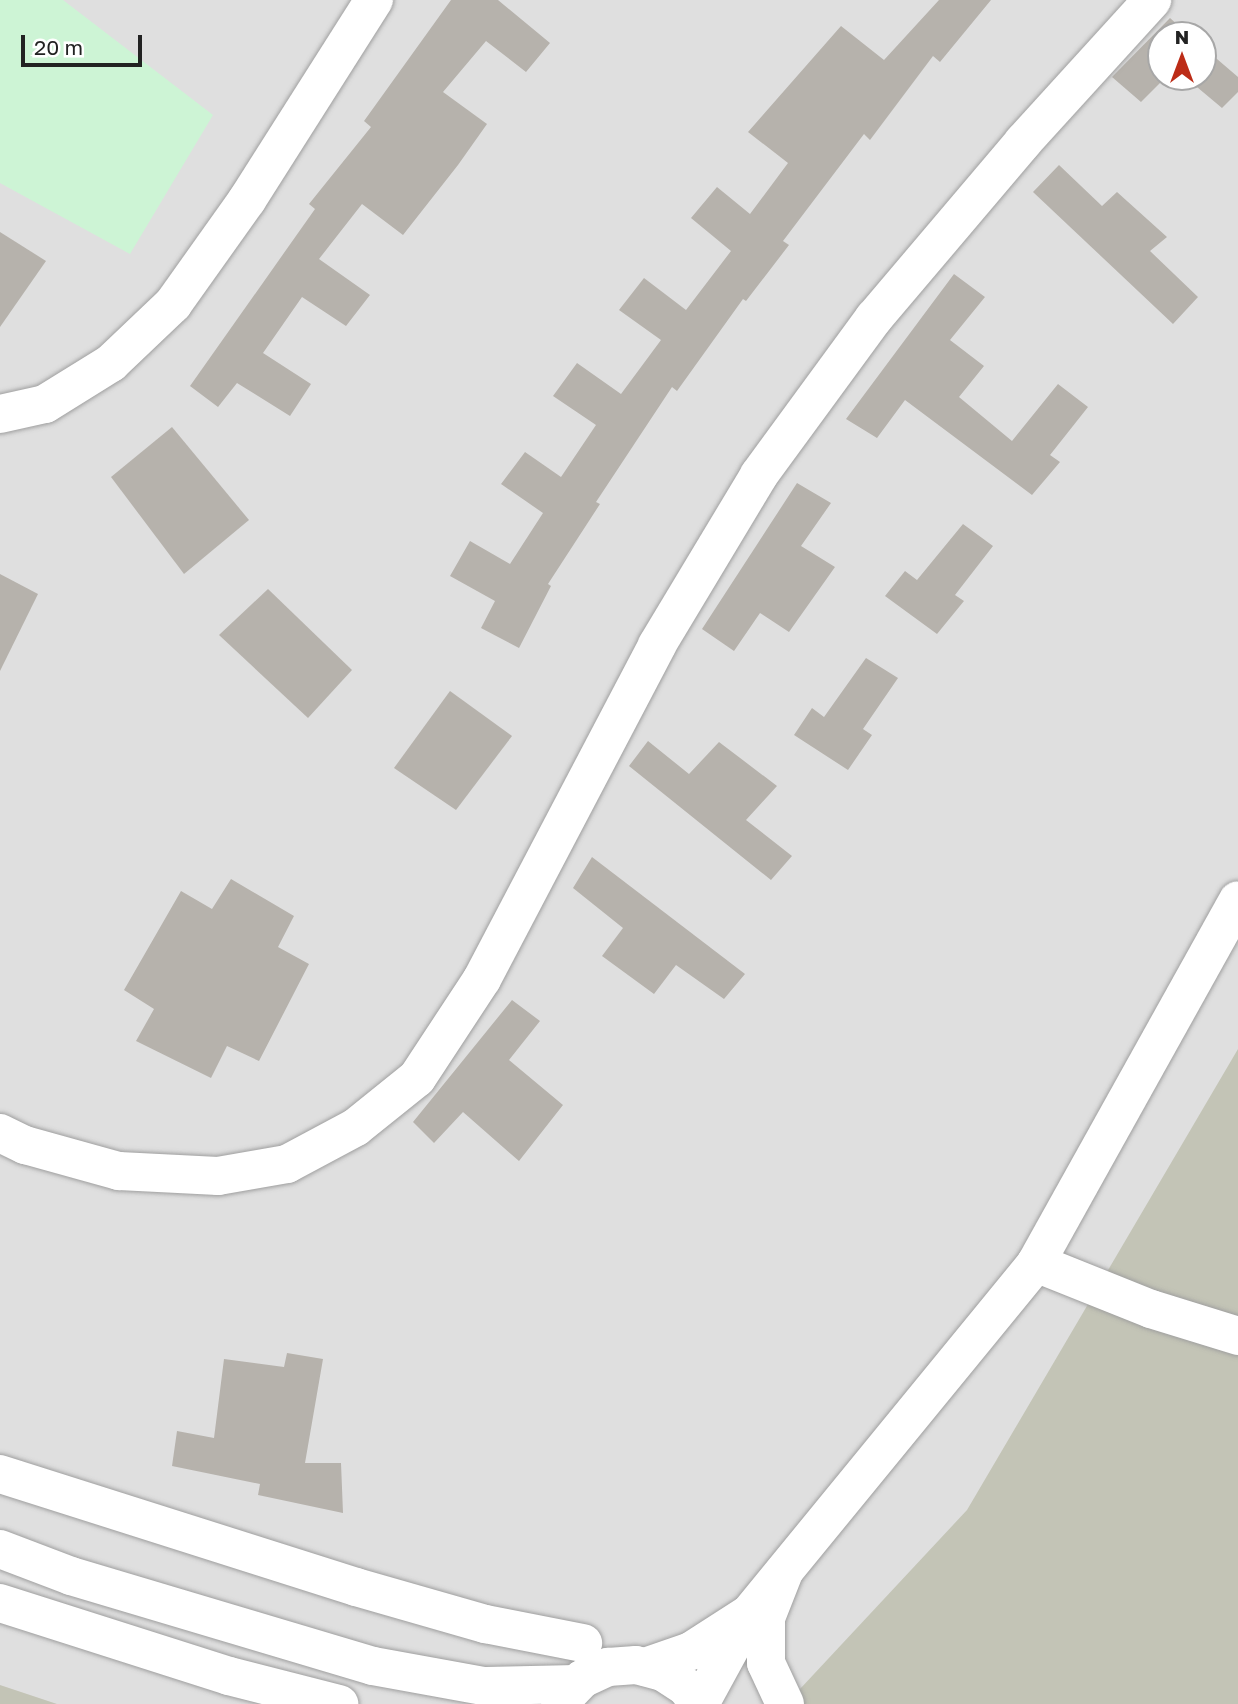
<!DOCTYPE html>
<style>
body{margin:0}
#map{position:relative;width:1238px;height:1704px;overflow:hidden;background:#f1efe9;font-family:"Golos Text",sans-serif}
div>[style]{position:absolute}
.residential>*{inset:0;background:#dfdfdf}
.construction>*{inset:0;background:#c3c4b6}
.park>*{inset:0;background:#cdf4d5}
.building>*{inset:0;background:#b6b2ac}
.roads{filter:drop-shadow(0 0 2px #9f9f9f) drop-shadow(0 0 2px #9f9f9f)}
.minor>*{height:38px;margin:-19px;padding:0 19px;transform-origin:19px;border-radius:19px;background:#fff}
.tertiary>*{height:38px;margin:-19px;padding:0 19px;transform-origin:19px;border-radius:19px;background:#fff}
span{translate:-50% -50%;white-space:nowrap;text-align:center;line-height:1.15;-webkit-text-stroke:6px #fff;paint-order:stroke}
.north{position:absolute;left:1147px;top:21px;width:70px;height:70px;box-sizing:border-box;background:#fff;border:2px solid #a7a7a7;border-radius:50%;rotate:0deg;font-size:19px;font-weight:700;line-height:28px;text-align:center;color:#222}
.north::after{content:'';display:block;margin:auto;width:24px;height:32px;background:#bc2c17;clip-path:polygon(50% 0,100% 100%,50% 72%,0 100%)}
.scale{position:absolute;left:21px;top:35px;width:121px;height:32px;box-sizing:border-box;border:4px solid #222;border-top:0;padding-left:9px;font-size:21px;line-height:24px;white-space:nowrap;color:#222;-webkit-text-stroke:5px #fff;paint-order:stroke}
</style>
<div id="map">
<div class="residential">
<div style="clip-path:polygon(evenodd,0 0,1238px 0,1238px 1704px,0 1704px,0 0,1161px 35px,1203px 35px,1203px 77px,1161px 77px,1161px 35px)"></div>
</div>
<div class="construction">
<div style="clip-path:polygon(1238px 1049px,1238px 1704px,786px 1704px,967px 1510px)"></div>
<div style="clip-path:polygon(0 1685px,57px 1704px,0 1704px)"></div>
</div>
<div class="park">
<div style="clip-path:polygon(0 0,63px 0,213px 115px,130px 254px,0 183px)"></div>
</div>
<div class="building">
<div style="clip-path:polygon(451px 0,498px 0,550px 43px,526px 72px,486px 41px,443px 92px,487px 124px,458px 165px,403px 235px,362px 204px,319px 259px,370px 295px,346px 326px,302px 297px,263px 353px,311px 384px,290px 416px,237px 383px,218px 407px,190px 386px,315px 209px,309px 204px,371px 127px,364px 121px)"></div>
<div style="clip-path:polygon(939px 0,991px 0,940px 62px,933px 56px,870px 140px,864px 134px,783px 241px,789px 245px,746px 301px,743px 299px,677px 391px,672px 387px,596px 502px,600px 504px,548px 584px,551px 586px,519px 648px,481px 628px,495px 601px,450px 576px,470px 541px,510px 564px,543px 513px,501px 484px,525px 452px,561px 477px,596px 425px,553px 396px,577px 363px,621px 394px,661px 340px,619px 310px,644px 278px,686px 310px,731px 251px,691px 218px,717px 187px,750px 214px,788px 163px,748px 132px,841px 26px,884px 60px)"></div>
<div style="clip-path:polygon(1170px 18px,1189px 35px,1161px 35px,1161px 77px,1166px 77px,1141px 102px,1112px 77px)"></div>
<div style="clip-path:polygon(1203px 47px,1238px 77px,1238px 92px,1222px 108px,1185px 77px,1203px 77px)"></div>
<div style="clip-path:polygon(1059px 165px,1102px 206px,1117px 192px,1167px 237px,1150px 251px,1198px 297px,1173px 324px,1033px 192px)"></div>
<div style="clip-path:polygon(0 232px,46px 261px,0 327px)"></div>
<div style="clip-path:polygon(954px 274px,985px 297px,950px 340px,984px 366px,959px 397px,1012px 441px,1058px 384px,1088px 407px,1050px 455px,1060px 462px,1032px 495px,905px 400px,877px 438px,846px 419px)"></div>
<div style="clip-path:polygon(172px 427px,249px 520px,184px 574px,111px 477px)"></div>
<div style="clip-path:polygon(797px 483px,831px 503px,801px 546px,835px 567px,789px 632px,760px 613px,734px 651px,702px 629px)"></div>
<div style="clip-path:polygon(963px 524px,993px 546px,955px 595px,964px 601px,937px 634px,885px 596px,905px 571px,917px 580px)"></div>
<div style="clip-path:polygon(0 574px,38px 594px,0 671px)"></div>
<div style="clip-path:polygon(268px 589px,352px 670px,308px 718px,219px 635px)"></div>
<div style="clip-path:polygon(866px 658px,898px 678px,863px 729px,872px 735px,848px 770px,794px 735px,812px 708px,824px 717px)"></div>
<div style="clip-path:polygon(450px 691px,512px 736px,456px 810px,394px 768px)"></div>
<div style="clip-path:polygon(648px 741px,689px 774px,719px 742px,777px 786px,746px 820px,792px 856px,771px 880px,629px 766px)"></div>
<div style="clip-path:polygon(592px 857px,745px 974px,724px 999px,676px 965px,654px 994px,602px 956px,623px 928px,573px 888px)"></div>
<div style="clip-path:polygon(231px 879px,294px 916px,278px 947px,309px 964px,259px 1061px,227px 1046px,211px 1078px,136px 1041px,154px 1009px,124px 990px,181px 891px,212px 909px)"></div>
<div style="clip-path:polygon(512px 1000px,540px 1021px,509px 1060px,563px 1105px,519px 1161px,463px 1112px,434px 1143px,413px 1122px)"></div>
<div style="clip-path:polygon(287px 1353px,323px 1359px,305px 1463px,341px 1463px,343px 1513px,258px 1495px,260px 1484px,172px 1466px,177px 1431px,214px 1438px,224px 1359px,284px 1367px)"></div>
</div>
<div class="roads">
<div class="minor">
<div style="left:0;top:414px;width:46px;rotate:-12.5deg"></div>
<div style="left:45px;top:404px;width:78px;rotate:-31.8deg"></div>
<div style="left:111px;top:363px;width:86px;rotate:-43.6deg"></div>
<div style="left:173px;top:304px;width:128px;rotate:-54.6deg"></div>
<div style="left:247px;top:200px;width:237px;rotate:-57.6deg"></div>
<div style="left:0;top:1133px;width:28px;rotate:26deg"></div>
<div style="left:25px;top:1145px;width:98px;rotate:15.5deg"></div>
<div style="left:119px;top:1171px;width:99px;rotate:2.9deg"></div>
<div style="left:218px;top:1176px;width:70px;rotate:-9.9deg"></div>
<div style="left:287px;top:1164px;width:78px;rotate:-28.2deg"></div>
<div style="left:356px;top:1127px;width:78px;rotate:-38.8deg"></div>
<div style="left:417px;top:1078px;width:118px;rotate:-56.7deg"></div>
<div style="left:482px;top:979px;width:377px;rotate:-62.3deg"></div>
<div style="left:657px;top:645px;width:198px;rotate:-59deg"></div>
<div style="left:759px;top:475px;width:195px;rotate:-53.8deg"></div>
<div style="left:874px;top:318px;width:231px;rotate:-49.7deg"></div>
<div style="left:1023px;top:142px;width:192px;rotate:-47.7deg"></div>
<div style="left:1036px;top:1263px;width:124px;rotate:21.8deg"></div>
<div style="left:1151px;top:1309px;width:91px;rotate:17.2deg"></div>
<div style="left:0;top:1474px;width:374px;rotate:17.6deg"></div>
<div style="left:356px;top:1587px;width:134px;rotate:16deg"></div>
<div style="left:485px;top:1624px;width:100px;rotate:11deg"></div>
<div style="left:645px;top:1667px;width:49px;rotate:-19.2deg"></div>
<div style="left:691px;top:1651px;width:67px;rotate:-32.7deg"></div>
<div style="left:700px;top:1704px;width:102px;rotate:-61.4deg"></div>
<div style="left:749px;top:1614px;width:453px;rotate:-50.7deg"></div>
<div style="left:1036px;top:1263px;width:415px;rotate:-60.9deg"></div>
</div>
<div class="tertiary">
<div style="left:0;top:1549px;width:76px;rotate:20.8deg"></div>
<div style="left:71px;top:1576px;width:315px;rotate:16.6deg"></div>
<div style="left:373px;top:1666px;width:112px;rotate:10.3deg"></div>
<div style="left:483px;top:1686px;width:93px;rotate:-1.2deg"></div>
<div style="left:784px;top:1572px;width:49px;rotate:111.4deg"></div>
<div style="left:766px;top:1618px;width:45px;rotate:90deg"></div>
<div style="left:766px;top:1663px;width:45px;rotate:65.1deg"></div>
<div style="left:0;top:1603px;width:240px;rotate:17.7deg"></div>
<div style="left:229px;top:1676px;width:114px;rotate:14.3deg"></div>
<div style="left:560px;top:1702px;width:32px;rotate:-46deg"></div>
<div style="left:582px;top:1679px;width:29px;rotate:-25deg"></div>
<div style="left:608px;top:1667px;width:28px;rotate:-4deg"></div>
<div style="left:636px;top:1665px;width:28px;rotate:15deg"></div>
<div style="left:663px;top:1672px;width:27px;rotate:33deg"></div>
<div style="left:686px;top:1687px;width:21px;rotate:53deg"></div>
</div>
</div>
<div class="north">N</div>
<div class="scale">20 m</div>
</div>
